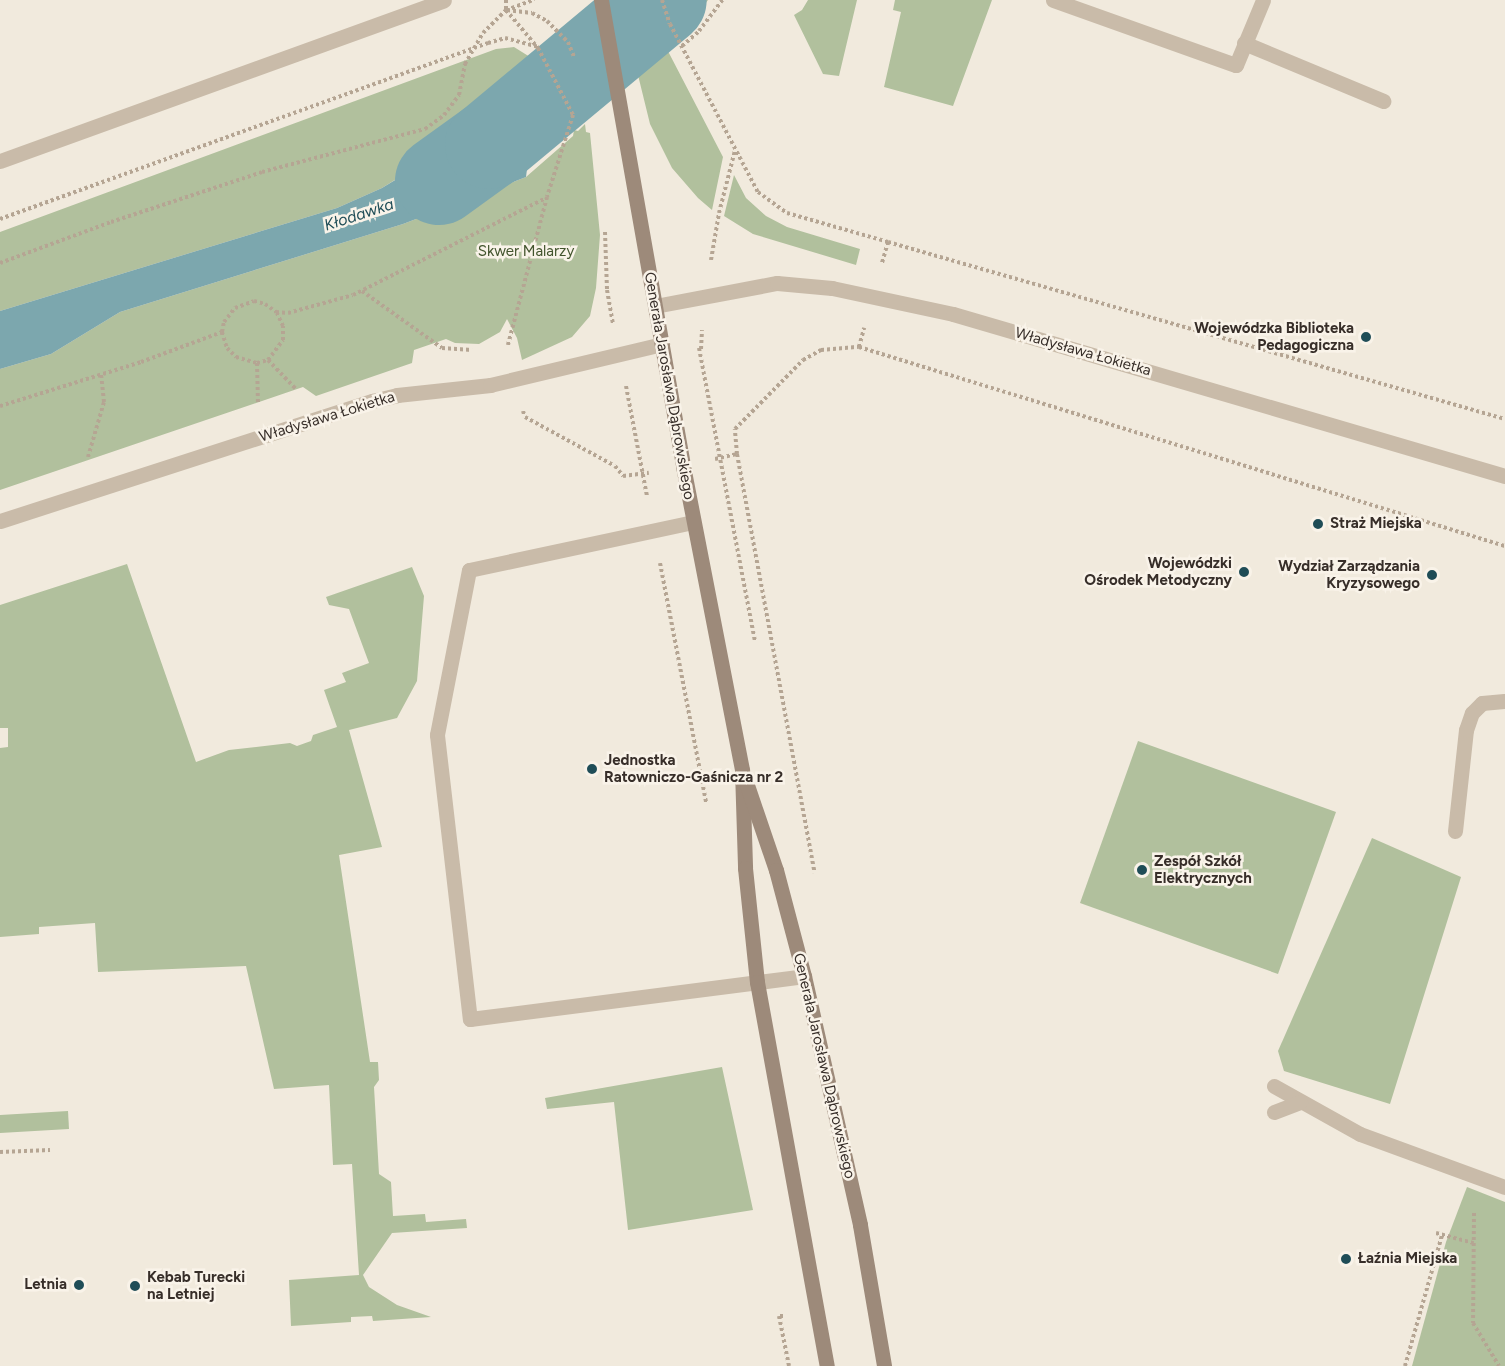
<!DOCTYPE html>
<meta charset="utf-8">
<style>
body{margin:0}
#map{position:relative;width:1505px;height:1366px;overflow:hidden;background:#f1eadd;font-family:Figtree,sans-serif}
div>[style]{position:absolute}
.green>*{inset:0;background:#b1c09d}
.water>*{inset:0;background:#7ca7ae}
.river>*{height:88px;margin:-44px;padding:0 44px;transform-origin:44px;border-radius:44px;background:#7ca7ae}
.path>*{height:4px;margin-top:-2px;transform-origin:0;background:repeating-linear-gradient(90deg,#b5a593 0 3px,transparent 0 6px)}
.lane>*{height:15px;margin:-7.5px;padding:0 7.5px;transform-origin:7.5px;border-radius:7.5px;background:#c9bba9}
.street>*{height:15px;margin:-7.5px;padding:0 7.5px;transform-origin:7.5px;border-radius:7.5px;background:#c9bba9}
.secondary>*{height:15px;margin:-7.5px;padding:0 7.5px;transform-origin:7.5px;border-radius:7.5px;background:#9d8a7a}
.dots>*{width:16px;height:16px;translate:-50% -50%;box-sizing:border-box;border:3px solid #f9f3e9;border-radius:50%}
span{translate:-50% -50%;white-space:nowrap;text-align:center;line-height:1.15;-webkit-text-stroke:5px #f9f3e9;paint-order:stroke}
.park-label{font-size:15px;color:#42542d}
.poi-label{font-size:15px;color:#372e29;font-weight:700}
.right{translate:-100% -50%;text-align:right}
.left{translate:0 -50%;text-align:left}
.street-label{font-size:15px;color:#372e29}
.water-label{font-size:16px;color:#1f4d57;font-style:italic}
</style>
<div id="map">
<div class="green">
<div style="clip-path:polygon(627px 0,642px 0,648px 7px,657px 30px,723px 157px,712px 210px,698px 198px,672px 168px,650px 124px,637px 71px)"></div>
<div style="clip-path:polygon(688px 0,708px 0,687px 29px,682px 9px)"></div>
<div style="clip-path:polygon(808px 0,857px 0,839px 76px,823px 74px,794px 15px,802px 10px)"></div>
<div style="clip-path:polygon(895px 0,992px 0,953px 106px,884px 87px,901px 12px,893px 10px)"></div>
<div style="clip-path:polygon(514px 47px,530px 57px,538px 84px,526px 88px,484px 124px,382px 188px,337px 208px,0 311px,0 232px,496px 49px)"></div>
<div style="clip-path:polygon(585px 124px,586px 132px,590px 133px,600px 235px,596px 288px,590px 316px,572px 337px,522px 360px,517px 338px,507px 319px,500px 332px,479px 344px,455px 343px,446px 339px,414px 350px,412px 363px,316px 396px,303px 387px,0 490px,0 369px,51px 354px,120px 312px,403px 224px,526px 177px,573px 136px,574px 130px,578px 131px)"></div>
<div style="clip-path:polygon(734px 175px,746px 198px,766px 216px,787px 227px,860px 249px,856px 265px,753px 234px,724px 216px)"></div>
<div style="clip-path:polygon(127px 564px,196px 762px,229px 750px,290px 743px,297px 746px,311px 741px,313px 735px,337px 727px,324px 690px,346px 682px,342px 673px,369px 663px,349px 609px,329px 605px,326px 597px,412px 567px,424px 596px,417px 681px,397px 718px,349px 730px,382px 847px,339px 855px,370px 1062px,378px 1062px,379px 1080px,374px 1087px,379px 1174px,391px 1182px,393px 1216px,425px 1214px,426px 1222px,466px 1219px,467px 1228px,392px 1233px,363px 1275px,369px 1287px,397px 1305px,431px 1317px,373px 1321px,372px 1316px,351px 1317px,351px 1322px,291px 1326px,289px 1280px,359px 1275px,352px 1164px,333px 1165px,329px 1085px,274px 1089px,246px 966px,98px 972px,95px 923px,39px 927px,39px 934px,0 937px,0 748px,8px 747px,8px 728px,0 728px,0 605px)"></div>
<div style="clip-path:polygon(1138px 741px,1336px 812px,1278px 974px,1080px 903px)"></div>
<div style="clip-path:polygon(1372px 838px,1461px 877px,1390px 1104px,1284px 1071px,1278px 1051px)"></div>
<div style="clip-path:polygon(722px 1067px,753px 1210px,628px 1230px,614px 1102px,547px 1109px,545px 1098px)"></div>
<div style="clip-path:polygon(68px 1111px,69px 1129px,0 1133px,0 1115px)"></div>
<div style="clip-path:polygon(1467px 1187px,1505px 1202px,1505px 1366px,1412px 1366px,1446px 1242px)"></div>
</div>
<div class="water">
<div style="clip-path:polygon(538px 84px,526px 177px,403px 224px,120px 312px,51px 354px,0 369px,0 311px,337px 208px,382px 188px,433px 157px,484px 124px,526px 88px)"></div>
</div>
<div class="river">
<div style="left:439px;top:181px;width:62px;rotate:-35.8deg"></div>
<div style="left:489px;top:145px;width:226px;rotate:-39.8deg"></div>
</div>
<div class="path">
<div style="left:506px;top:0;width:10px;rotate:90deg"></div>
<div style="left:506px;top:10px;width:50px;rotate:49.9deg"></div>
<div style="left:538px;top:48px;width:76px;rotate:62.4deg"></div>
<div style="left:573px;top:115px;width:86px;rotate:107.6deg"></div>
<div style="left:547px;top:197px;width:153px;rotate:104.8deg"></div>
<div style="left:662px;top:0;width:25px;rotate:72deg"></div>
<div style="left:670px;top:24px;width:190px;rotate:62.4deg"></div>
<div style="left:758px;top:192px;width:36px;rotate:36deg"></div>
<div style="left:787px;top:213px;width:105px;rotate:16deg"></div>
<div style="left:888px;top:242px;width:22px;rotate:106deg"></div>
<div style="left:507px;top:10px;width:25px;rotate:7deg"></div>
<div style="left:532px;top:13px;width:17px;rotate:28deg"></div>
<div style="left:547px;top:21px;width:30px;rotate:45deg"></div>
<div style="left:568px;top:42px;width:16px;rotate:68deg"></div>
<div style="left:682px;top:46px;width:23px;rotate:-41deg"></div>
<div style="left:699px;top:31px;width:39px;rotate:-53deg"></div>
<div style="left:0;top:219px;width:519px;rotate:-19.83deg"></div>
<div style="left:488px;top:43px;width:18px;rotate:-16deg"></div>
<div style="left:505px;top:38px;width:34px;rotate:15deg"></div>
<div style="left:605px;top:232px;width:58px;rotate:88deg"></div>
<div style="left:607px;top:290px;width:34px;rotate:80deg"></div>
<div style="left:888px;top:242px;width:642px;rotate:16.01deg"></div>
<div style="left:711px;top:260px;width:48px;rotate:-80.3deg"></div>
<div style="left:719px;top:213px;width:65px;rotate:-75.7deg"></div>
<div style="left:0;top:263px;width:118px;rotate:-20.3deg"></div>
<div style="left:111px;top:222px;width:159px;rotate:-18.3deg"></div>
<div style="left:262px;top:172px;width:169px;rotate:-14.8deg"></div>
<div style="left:425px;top:129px;width:24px;rotate:-36deg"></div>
<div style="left:444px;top:115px;width:25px;rotate:-53deg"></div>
<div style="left:459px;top:95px;width:32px;rotate:-79deg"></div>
<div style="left:465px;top:64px;width:36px;rotate:-60deg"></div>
<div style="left:483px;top:33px;width:33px;rotate:-45deg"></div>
<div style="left:506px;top:10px;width:30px;rotate:-20deg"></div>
<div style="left:362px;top:291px;width:98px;rotate:35.5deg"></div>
<div style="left:442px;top:348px;width:30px;rotate:4deg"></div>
<div style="left:222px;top:332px;width:17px;rotate:73deg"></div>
<div style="left:227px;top:348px;width:13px;rotate:45deg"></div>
<div style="left:236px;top:357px;width:22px;rotate:16deg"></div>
<div style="left:257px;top:363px;width:11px;rotate:-15deg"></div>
<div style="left:268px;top:360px;width:25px;rotate:-53deg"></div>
<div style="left:283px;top:340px;width:14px;rotate:-90deg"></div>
<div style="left:283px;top:326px;width:14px;rotate:-115deg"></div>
<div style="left:859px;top:347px;width:676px;rotate:17.12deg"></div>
<div style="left:699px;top:348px;width:298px;rotate:79.2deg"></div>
<div style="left:701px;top:349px;width:19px;rotate:-87deg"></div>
<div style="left:268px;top:360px;width:40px;rotate:46deg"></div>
<div style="left:257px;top:363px;width:41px;rotate:88.6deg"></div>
<div style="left:626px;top:386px;width:112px;rotate:79.2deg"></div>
<div style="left:0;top:406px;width:148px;rotate:-17.3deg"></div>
<div style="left:141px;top:362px;width:86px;rotate:-20.3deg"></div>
<div style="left:222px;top:332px;width:10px;rotate:-79deg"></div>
<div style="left:224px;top:322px;width:18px;rotate:-52deg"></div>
<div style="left:235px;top:308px;width:20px;rotate:-20deg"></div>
<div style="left:254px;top:301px;width:11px;rotate:15deg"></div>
<div style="left:265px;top:304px;width:14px;rotate:36deg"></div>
<div style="left:276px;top:312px;width:12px;rotate:5deg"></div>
<div style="left:288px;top:313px;width:67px;rotate:-15.5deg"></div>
<div style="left:353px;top:295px;width:216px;rotate:-26.7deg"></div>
<div style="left:523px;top:411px;width:6px;rotate:72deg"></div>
<div style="left:525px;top:417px;width:102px;rotate:28.6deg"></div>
<div style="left:615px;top:466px;width:13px;rotate:51deg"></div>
<div style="left:623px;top:476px;width:26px;rotate:-7deg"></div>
<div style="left:737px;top:454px;width:426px;rotate:79.5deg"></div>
<div style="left:88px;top:457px;width:57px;rotate:-73.8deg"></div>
<div style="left:104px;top:402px;width:28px;rotate:-96deg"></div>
<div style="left:715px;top:459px;width:23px;rotate:-13deg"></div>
<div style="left:737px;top:454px;width:25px;rotate:-95deg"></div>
<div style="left:735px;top:429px;width:97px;rotate:-45.4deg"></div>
<div style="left:803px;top:360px;width:21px;rotate:-29deg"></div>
<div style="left:821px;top:350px;width:38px;rotate:-5deg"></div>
<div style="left:859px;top:347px;width:20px;rotate:-75deg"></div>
<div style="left:660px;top:563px;width:244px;rotate:79.1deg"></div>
<div style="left:0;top:1152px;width:50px;rotate:-2.3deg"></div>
<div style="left:1474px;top:1213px;width:110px;rotate:90.5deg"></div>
<div style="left:1473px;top:1323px;width:50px;rotate:58.8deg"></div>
<div style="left:1436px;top:1233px;width:39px;rotate:15deg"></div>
<div style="left:783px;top:1316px;width:4px;rotate:180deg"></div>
<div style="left:779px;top:1316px;width:51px;rotate:78.7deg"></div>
<div style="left:1405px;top:1366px;width:136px;rotate:-74.2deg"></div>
</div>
<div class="lane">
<div style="left:1053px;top:0;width:194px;rotate:19.6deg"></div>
<div style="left:1236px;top:65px;width:70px;rotate:-67.4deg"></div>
<div style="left:1244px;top:43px;width:151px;rotate:22.6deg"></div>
<div style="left:693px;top:522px;width:229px;rotate:167.9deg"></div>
<div style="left:469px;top:570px;width:168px;rotate:101deg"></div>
<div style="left:437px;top:735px;width:286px;rotate:83.4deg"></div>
<div style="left:470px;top:1019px;width:337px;rotate:-7.3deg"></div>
<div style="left:1455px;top:831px;width:102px;rotate:-83.8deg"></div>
<div style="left:1466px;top:730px;width:18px;rotate:-71deg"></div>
<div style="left:1472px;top:713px;width:14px;rotate:-45deg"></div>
<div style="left:1482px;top:703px;width:22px;rotate:-5deg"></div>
<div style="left:1274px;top:1086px;width:98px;rotate:29.2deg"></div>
<div style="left:1360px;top:1134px;width:154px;rotate:20.1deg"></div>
<div style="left:1274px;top:1112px;width:28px;rotate:-21deg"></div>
</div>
<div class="street">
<div style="left:0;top:161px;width:472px;rotate:-19.9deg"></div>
<div style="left:655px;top:306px;width:124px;rotate:-10.7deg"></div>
<div style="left:777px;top:283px;width:55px;rotate:5.2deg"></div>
<div style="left:832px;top:288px;width:124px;rotate:12.1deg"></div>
<div style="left:953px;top:314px;width:575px;rotate:16.36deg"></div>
<div style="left:0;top:521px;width:391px;rotate:-17.9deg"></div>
<div style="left:372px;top:401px;width:26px;rotate:-13deg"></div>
<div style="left:397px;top:395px;width:94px;rotate:-6.1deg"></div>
<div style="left:490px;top:385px;width:177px;rotate:-13.4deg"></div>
</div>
<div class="secondary">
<div style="left:601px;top:0;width:473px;rotate:80deg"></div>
<div style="left:683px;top:466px;width:310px;rotate:79deg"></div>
<div style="left:742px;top:770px;width:98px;rotate:88.2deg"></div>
<div style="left:745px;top:868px;width:115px;rotate:84deg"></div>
<div style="left:757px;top:982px;width:390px;rotate:79.7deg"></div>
<div style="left:747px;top:785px;width:90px;rotate:71.2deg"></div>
<div style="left:776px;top:870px;width:110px;rotate:75.2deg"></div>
<div style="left:804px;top:976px;width:255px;rotate:77.3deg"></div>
<div style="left:860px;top:1225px;width:143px;rotate:80.3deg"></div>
</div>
<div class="dots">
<div style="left:1366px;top:337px;background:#1f4d57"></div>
<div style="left:1318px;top:524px;background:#1f4d57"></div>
<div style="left:1244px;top:572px;background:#1f4d57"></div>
<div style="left:1432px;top:575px;background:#1f4d57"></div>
<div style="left:592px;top:769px;background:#1f4d57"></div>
<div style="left:1142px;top:870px;background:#1f4d57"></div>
<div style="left:1346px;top:1259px;background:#1f4d57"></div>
<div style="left:79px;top:1285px;background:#1f4d57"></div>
<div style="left:135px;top:1286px;background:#1f4d57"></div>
</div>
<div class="park-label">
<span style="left:526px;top:252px">Skwer Malarzy</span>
</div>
<div class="poi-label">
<span class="right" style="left:1354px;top:337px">Wojewódzka Biblioteka<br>Pedagogiczna</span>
<span class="left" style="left:1330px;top:524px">Straż Miejska</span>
<span class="right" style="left:1232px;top:572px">Wojewódzki<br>Ośrodek Metodyczny</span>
<span class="right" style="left:1420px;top:575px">Wydział Zarządzania<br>Kryzysowego</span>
<span class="left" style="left:604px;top:769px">Jednostka<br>Ratowniczo-Gaśnicza nr 2</span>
<span class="left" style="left:1154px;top:870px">Zespół Szkół<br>Elektrycznych</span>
<span class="left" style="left:1358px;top:1259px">Łaźnia Miejska</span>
<span class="left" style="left:147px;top:1286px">Kebab Turecki<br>na Letniej</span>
<span class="right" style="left:67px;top:1285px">Letnia</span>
</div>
<div class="street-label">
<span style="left:1083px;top:352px;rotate:16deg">Władysława Łokietka</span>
<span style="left:669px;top:386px;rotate:80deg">Generała Jarosława Dąbrowskiego</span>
<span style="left:327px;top:417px;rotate:-17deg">Władysława Łokietka</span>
<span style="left:824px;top:1066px;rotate:77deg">Generała Jarosława Dąbrowskiego</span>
</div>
<div class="water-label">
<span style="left:359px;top:215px;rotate:-18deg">Kłodawka</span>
</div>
</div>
